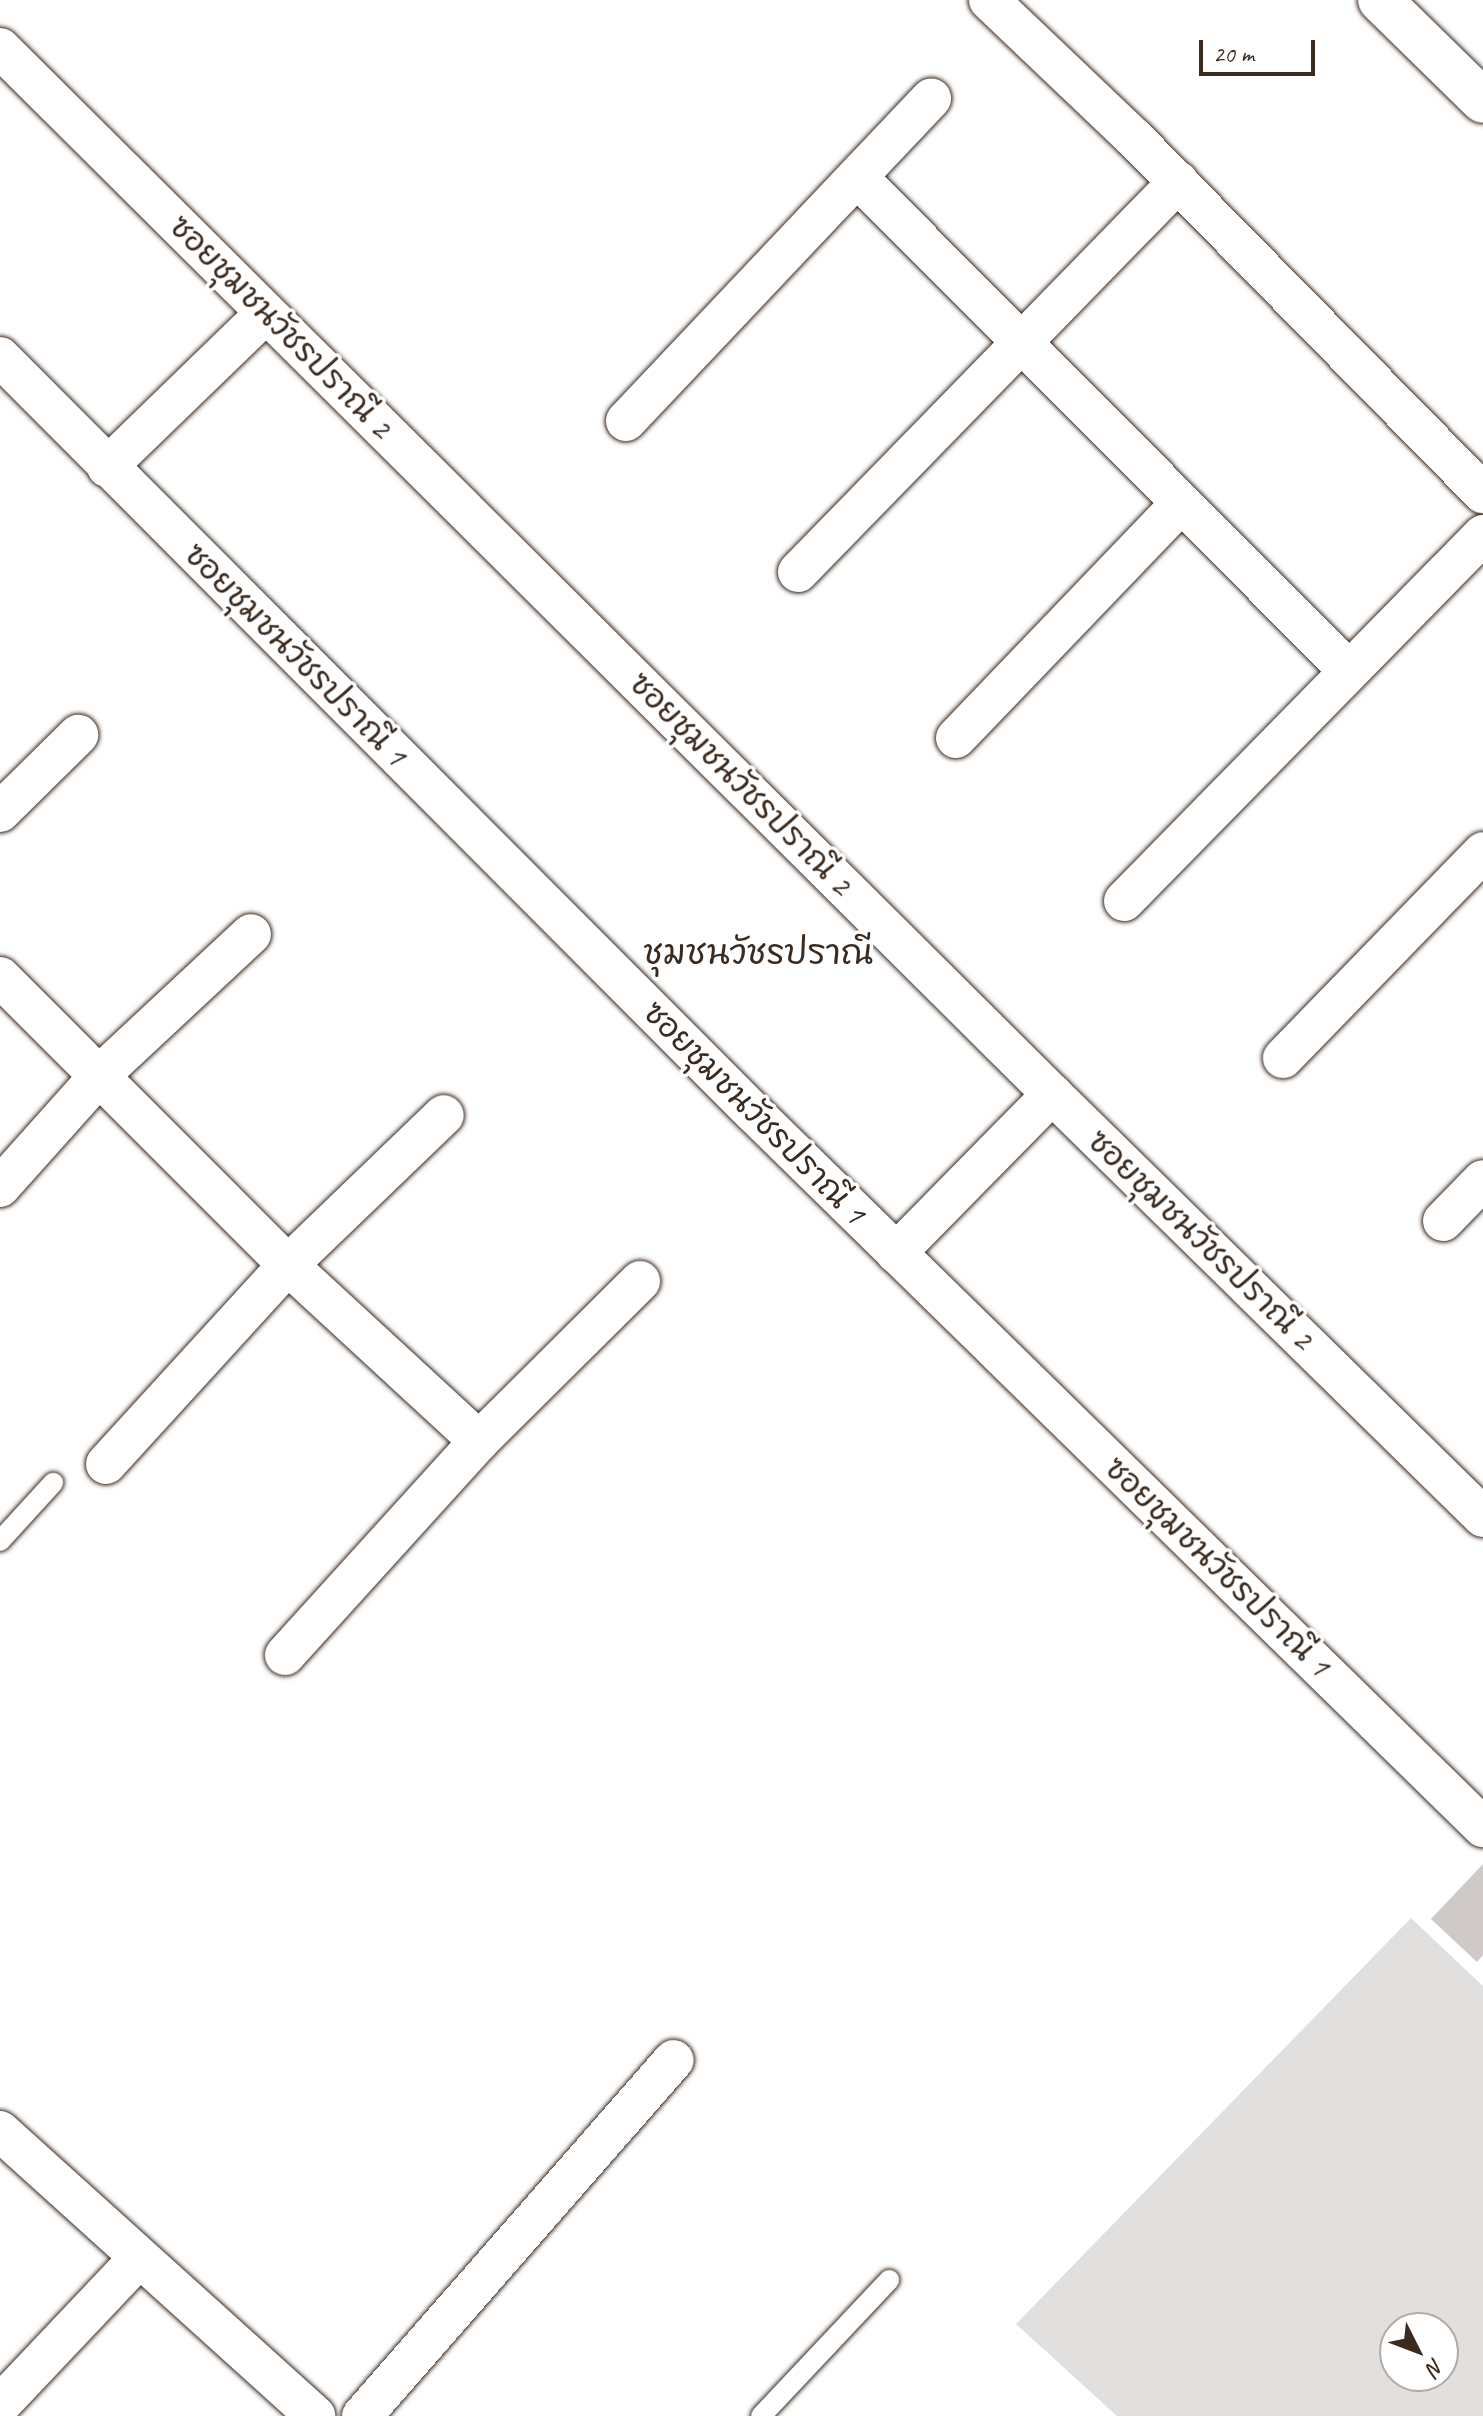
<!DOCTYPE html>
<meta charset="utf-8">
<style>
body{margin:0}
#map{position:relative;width:1483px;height:2416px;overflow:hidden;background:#fff;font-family:Caveat,"Playpen Sans Thai",sans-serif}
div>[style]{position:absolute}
.green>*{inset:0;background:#e2e0de}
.building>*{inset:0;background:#cfcac7}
.roads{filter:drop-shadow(0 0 2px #3b2a1e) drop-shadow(0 0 2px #3b2a1e)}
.lane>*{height:20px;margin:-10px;padding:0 10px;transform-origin:10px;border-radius:10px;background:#fff}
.street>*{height:40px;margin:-20px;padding:0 20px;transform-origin:20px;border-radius:20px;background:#fff}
.secondary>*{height:44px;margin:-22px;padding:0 22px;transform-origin:22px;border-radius:22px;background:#fff}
span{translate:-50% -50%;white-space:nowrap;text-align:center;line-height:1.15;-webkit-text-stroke:7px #fff;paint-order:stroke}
.street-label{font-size:32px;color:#3b2a1e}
.neighbourhood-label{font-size:34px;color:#3b2a1e}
.north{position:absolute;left:1379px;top:2312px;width:80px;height:80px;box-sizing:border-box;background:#fff;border:2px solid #b1aaa5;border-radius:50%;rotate:132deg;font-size:22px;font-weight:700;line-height:32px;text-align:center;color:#3b2a1e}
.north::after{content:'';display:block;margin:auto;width:28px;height:36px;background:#3b2a1e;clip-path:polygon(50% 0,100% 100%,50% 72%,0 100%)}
.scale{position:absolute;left:1199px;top:40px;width:116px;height:36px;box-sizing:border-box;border:4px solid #3b2a1e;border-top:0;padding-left:10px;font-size:24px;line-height:28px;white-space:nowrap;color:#3b2a1e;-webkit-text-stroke:6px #fff;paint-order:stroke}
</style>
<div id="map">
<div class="green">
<div style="clip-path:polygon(evenodd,1411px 1918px,1483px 1986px,1483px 2416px,1117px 2416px,1016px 2324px,1411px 1918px,1395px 2328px,1443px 2328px,1443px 2376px,1395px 2376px,1395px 2328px)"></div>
</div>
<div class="building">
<div style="clip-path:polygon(1483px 1864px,1483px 1955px,1477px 1962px,1431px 1919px)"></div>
</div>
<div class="roads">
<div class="lane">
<div style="left:0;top:1541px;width:79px;rotate:-47.6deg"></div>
<div style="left:761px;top:2416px;width:187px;rotate:-46.7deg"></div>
</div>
<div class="street">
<div style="left:989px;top:0;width:200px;rotate:43.6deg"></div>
<div style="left:1134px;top:138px;width:498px;rotate:45.5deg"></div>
<div style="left:0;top:48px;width:1484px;rotate:44.84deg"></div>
<div style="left:1052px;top:1094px;width:604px;rotate:44.46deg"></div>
<div style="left:857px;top:177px;width:697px;rotate:45.12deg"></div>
<div style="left:0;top:357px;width:1066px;rotate:45.08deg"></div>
<div style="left:753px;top:1112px;width:1022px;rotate:44.41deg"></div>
<div style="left:626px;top:421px;width:444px;rotate:-46.6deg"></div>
<div style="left:107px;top:467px;width:220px;rotate:-44.1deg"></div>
<div style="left:798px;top:572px;width:545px;rotate:-45.74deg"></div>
<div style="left:956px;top:738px;width:325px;rotate:-46.2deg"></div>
<div style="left:0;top:812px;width:110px;rotate:-44.6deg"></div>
<div style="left:1124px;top:901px;width:513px;rotate:-45.55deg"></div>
<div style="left:0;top:977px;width:407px;rotate:45deg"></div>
<div style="left:288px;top:1265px;width:260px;rotate:42.7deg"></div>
<div style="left:1283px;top:1058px;width:287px;rotate:-45.8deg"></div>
<div style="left:0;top:1187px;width:152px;rotate:-48.2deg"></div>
<div style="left:101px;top:1074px;width:205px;rotate:-43deg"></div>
<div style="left:1443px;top:1221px;width:57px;rotate:-45.7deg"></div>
<div style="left:896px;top:1253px;width:223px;rotate:-45.5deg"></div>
<div style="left:106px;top:1464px;width:270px;rotate:-47.6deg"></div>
<div style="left:288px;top:1265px;width:216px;rotate:-43.9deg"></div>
<div style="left:285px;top:1655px;width:289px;rotate:-47.8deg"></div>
<div style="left:479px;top:1441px;width:227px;rotate:-44.8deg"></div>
<div style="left:0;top:2131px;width:425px;rotate:42.1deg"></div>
<div style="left:0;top:2405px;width:201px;rotate:-46.6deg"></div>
<div style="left:362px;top:2416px;width:473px;rotate:-48.8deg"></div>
</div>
<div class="secondary">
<div style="left:1380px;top:0;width:144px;rotate:44.4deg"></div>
</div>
</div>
<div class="street-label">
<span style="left:280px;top:327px;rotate:45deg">ซอยชุมชนวัชรปราณี 2</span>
<span style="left:295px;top:655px;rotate:45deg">ซอยชุมชนวัชรปราณี 1</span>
<span style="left:740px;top:784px;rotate:45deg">ซอยชุมชนวัชรปราณี 2</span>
<span style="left:754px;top:1113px;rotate:45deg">ซอยชุมชนวัชรปราณี 1</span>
<span style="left:1200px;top:1240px;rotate:44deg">ซอยชุมชนวัชรปราณี 2</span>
<span style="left:1217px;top:1567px;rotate:44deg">ซอยชุมชนวัชรปราณี 1</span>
</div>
<div class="neighbourhood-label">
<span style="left:758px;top:953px">ชุมชนวัชรปราณี</span>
</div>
<div class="north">N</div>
<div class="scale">20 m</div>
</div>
